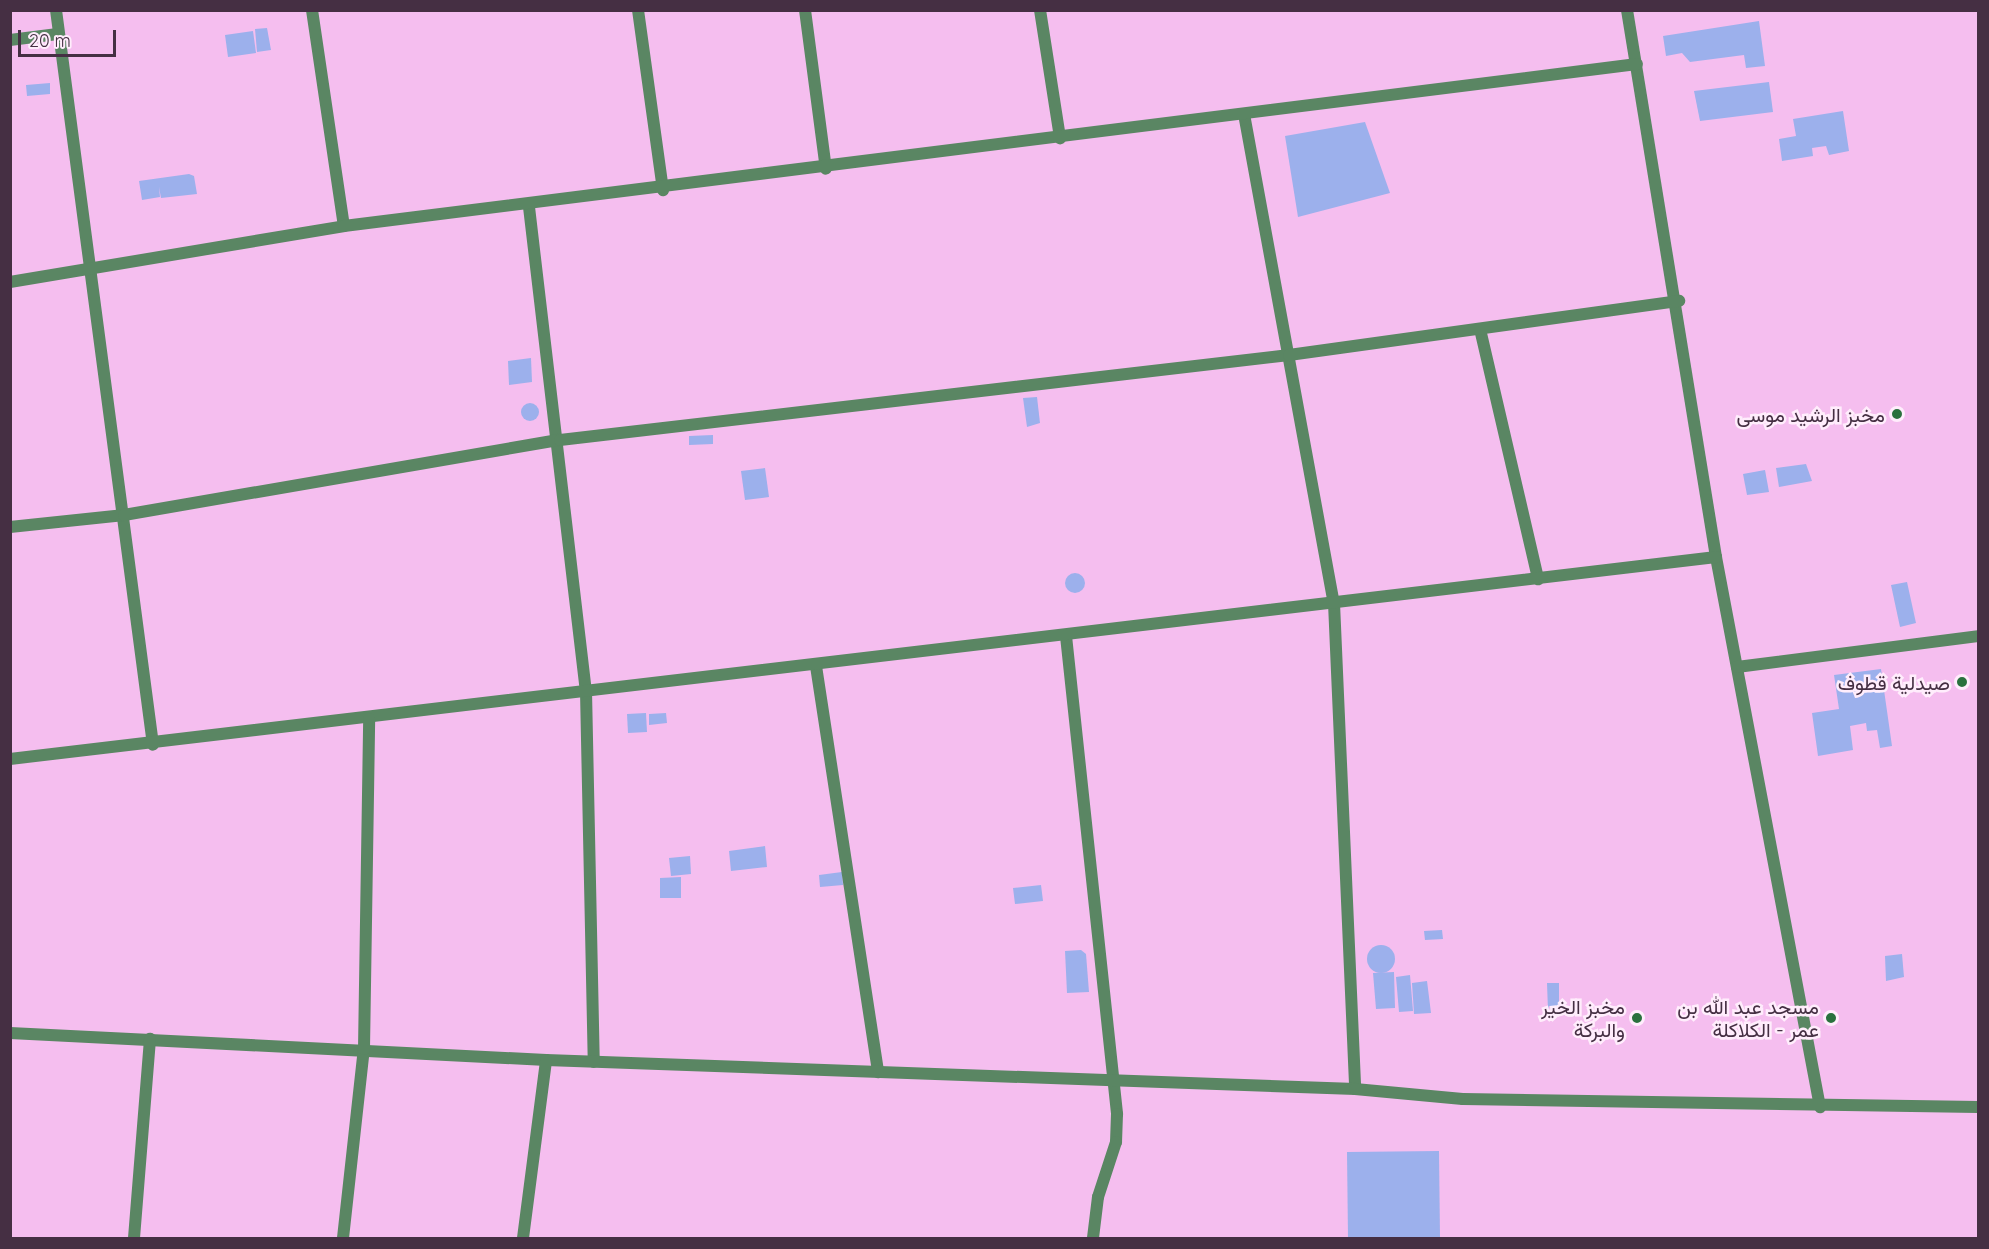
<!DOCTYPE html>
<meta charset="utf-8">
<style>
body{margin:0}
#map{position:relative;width:1989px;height:1249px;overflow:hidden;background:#f5beef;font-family:Quicksand,Vazirmatn,sans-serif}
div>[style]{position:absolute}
.building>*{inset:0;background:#9cb0ec}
.round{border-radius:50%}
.minor>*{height:12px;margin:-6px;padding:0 6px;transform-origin:6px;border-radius:6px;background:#5a8663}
.dots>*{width:16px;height:16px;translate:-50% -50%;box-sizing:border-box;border:3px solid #ffedfc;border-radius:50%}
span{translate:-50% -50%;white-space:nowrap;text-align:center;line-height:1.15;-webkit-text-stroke:5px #ffedfc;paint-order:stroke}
.poi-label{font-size:20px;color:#452f43}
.right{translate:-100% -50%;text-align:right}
.frame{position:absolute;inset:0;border:12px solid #452f43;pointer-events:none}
.scale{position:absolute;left:18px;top:30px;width:98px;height:27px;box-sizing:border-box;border:3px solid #452f43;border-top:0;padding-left:8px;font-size:18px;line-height:21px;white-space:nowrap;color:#452f43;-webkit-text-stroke:4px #ffedfc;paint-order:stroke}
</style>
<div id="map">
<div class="building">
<div style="clip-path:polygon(1759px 21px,1765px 66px,1746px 68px,1744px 55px,1690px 62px,1682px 53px,1666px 56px,1663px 36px)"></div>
<div style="clip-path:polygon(267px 28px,271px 50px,257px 52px,255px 29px)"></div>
<div style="clip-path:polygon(253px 31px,256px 53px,228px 57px,225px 35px)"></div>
<div style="clip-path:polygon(1769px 82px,1773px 112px,1700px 121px,1694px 91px)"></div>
<div style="clip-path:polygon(50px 83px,50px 94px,27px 96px,26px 85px)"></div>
<div style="clip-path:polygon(1843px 111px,1849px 151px,1829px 155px,1826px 146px,1812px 148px,1813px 156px,1782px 161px,1779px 139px,1796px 136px,1793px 119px)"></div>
<div style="clip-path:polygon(1365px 122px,1390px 193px,1298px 217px,1285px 136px)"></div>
<div style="clip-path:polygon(189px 174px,194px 176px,197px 194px,161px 198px,159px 187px,160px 197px,142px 200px,139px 181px)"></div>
<div style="clip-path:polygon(531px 358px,532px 382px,509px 385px,508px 361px)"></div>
<div style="clip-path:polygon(1037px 397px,1040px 423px,1027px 427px,1023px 398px)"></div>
<div class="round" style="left:521px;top:403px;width:18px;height:18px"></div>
<div style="clip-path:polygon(713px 435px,713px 444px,689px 445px,689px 436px)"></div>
<div style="clip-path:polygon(1806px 464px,1812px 481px,1779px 487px,1776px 468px)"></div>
<div style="clip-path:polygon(765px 468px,769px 497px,745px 500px,741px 471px)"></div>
<div style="clip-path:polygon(1765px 470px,1769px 492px,1747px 495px,1743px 474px)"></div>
<div class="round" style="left:1065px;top:573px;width:20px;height:20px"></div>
<div style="clip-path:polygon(1907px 582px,1916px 623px,1900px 627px,1891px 585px)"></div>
<div style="clip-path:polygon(1881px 669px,1892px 746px,1880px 748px,1877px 730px,1867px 731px,1866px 723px,1850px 726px,1853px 750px,1818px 756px,1812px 713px,1839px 709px,1834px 675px)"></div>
<div style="clip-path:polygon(646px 713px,647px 732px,628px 733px,627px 714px)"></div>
<div style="clip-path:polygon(666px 713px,667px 723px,649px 725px,649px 714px)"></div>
<div style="clip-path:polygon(765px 846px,767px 867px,731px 871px,729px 851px)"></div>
<div style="clip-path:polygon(690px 856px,691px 874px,671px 876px,669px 858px)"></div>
<div style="clip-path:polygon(842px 872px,843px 885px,820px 887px,819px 875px)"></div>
<div style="clip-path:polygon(681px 877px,681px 898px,660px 898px,660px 878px)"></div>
<div style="clip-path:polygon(1041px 885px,1043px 901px,1015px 904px,1013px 888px)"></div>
<div style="clip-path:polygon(1442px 930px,1443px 939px,1425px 940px,1424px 931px)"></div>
<div class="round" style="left:1367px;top:945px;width:28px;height:28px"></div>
<div style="clip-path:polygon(1081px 950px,1086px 954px,1089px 992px,1067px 993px,1065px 951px)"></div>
<div style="clip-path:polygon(1902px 954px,1904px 977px,1886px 981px,1885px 956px)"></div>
<div style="clip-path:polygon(1394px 972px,1395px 1008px,1376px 1009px,1373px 973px)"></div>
<div style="clip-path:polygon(1410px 975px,1413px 1011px,1399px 1012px,1396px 977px)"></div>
<div style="clip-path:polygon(1427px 981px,1431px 1013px,1414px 1014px,1412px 983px)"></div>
<div style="clip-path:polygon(1547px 983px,1559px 983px,1559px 1008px,1549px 1006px,1548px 1011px)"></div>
<div style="clip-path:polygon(1439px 1151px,1440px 1238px,1348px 1238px,1347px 1152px)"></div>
</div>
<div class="minor">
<div style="left:56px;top:10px;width:741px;rotate:82.48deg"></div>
<div style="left:312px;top:10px;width:218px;rotate:81.6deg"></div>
<div style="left:638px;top:10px;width:182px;rotate:82.1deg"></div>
<div style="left:805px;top:10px;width:160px;rotate:82.5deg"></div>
<div style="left:1040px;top:10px;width:130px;rotate:81.1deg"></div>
<div style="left:1627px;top:10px;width:554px;rotate:80.76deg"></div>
<div style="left:1716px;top:557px;width:560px;rotate:79.29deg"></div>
<div style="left:10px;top:40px;width:48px;rotate:-7.1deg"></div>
<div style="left:1244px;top:114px;width:497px;rotate:79.6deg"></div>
<div style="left:1334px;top:603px;width:486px;rotate:87.5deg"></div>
<div style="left:529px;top:207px;width:487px;rotate:83.3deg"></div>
<div style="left:586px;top:691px;width:371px;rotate:88.8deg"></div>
<div style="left:10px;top:282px;width:339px;rotate:-9.5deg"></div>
<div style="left:344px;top:226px;width:1303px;rotate:-7.14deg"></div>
<div style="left:1480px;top:329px;width:257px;rotate:76.9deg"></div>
<div style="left:10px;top:527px;width:115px;rotate:-6deg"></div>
<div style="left:124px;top:515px;width:442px;rotate:-9.8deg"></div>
<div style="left:560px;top:440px;width:734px;rotate:-6.65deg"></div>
<div style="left:1289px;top:355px;width:394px;rotate:-7.9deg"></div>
<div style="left:1066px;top:636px;width:481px;rotate:83.9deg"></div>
<div style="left:1117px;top:1114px;width:28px;rotate:92deg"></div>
<div style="left:1116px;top:1142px;width:58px;rotate:108.1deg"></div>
<div style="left:1098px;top:1197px;width:41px;rotate:97deg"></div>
<div style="left:816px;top:666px;width:411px;rotate:81.3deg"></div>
<div style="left:1737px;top:667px;width:243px;rotate:-7.3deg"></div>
<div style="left:10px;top:759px;width:1718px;rotate:-6.75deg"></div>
<div style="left:10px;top:1033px;width:537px;rotate:2.88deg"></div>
<div style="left:546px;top:1060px;width:810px;rotate:2.05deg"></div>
<div style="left:1355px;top:1089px;width:108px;rotate:5.3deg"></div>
<div style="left:1463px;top:1099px;width:515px;rotate:0.89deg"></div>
<div style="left:134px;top:1238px;width:200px;rotate:-85.4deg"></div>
<div style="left:343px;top:1238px;width:190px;rotate:-83.7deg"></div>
<div style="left:364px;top:1049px;width:330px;rotate:-89.1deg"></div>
<div style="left:523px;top:1238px;width:179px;rotate:-82.6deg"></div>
</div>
<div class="dots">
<div style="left:1897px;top:414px;background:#2a713e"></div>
<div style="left:1962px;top:682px;background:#2a713e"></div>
<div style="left:1637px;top:1018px;background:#2a713e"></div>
<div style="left:1831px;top:1018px;background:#2a713e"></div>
</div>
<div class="poi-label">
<span class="right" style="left:1885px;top:414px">مخبز الرشيد موسى</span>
<span class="right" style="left:1950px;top:682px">صيدلية قطوف</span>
<span class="right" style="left:1625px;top:1018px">مخبز الخير<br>والبركة</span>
<span class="right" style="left:1819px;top:1018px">مسجد عبد الله بن<br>عمر - الكلاكلة</span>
</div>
<div class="frame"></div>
<div class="scale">20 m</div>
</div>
